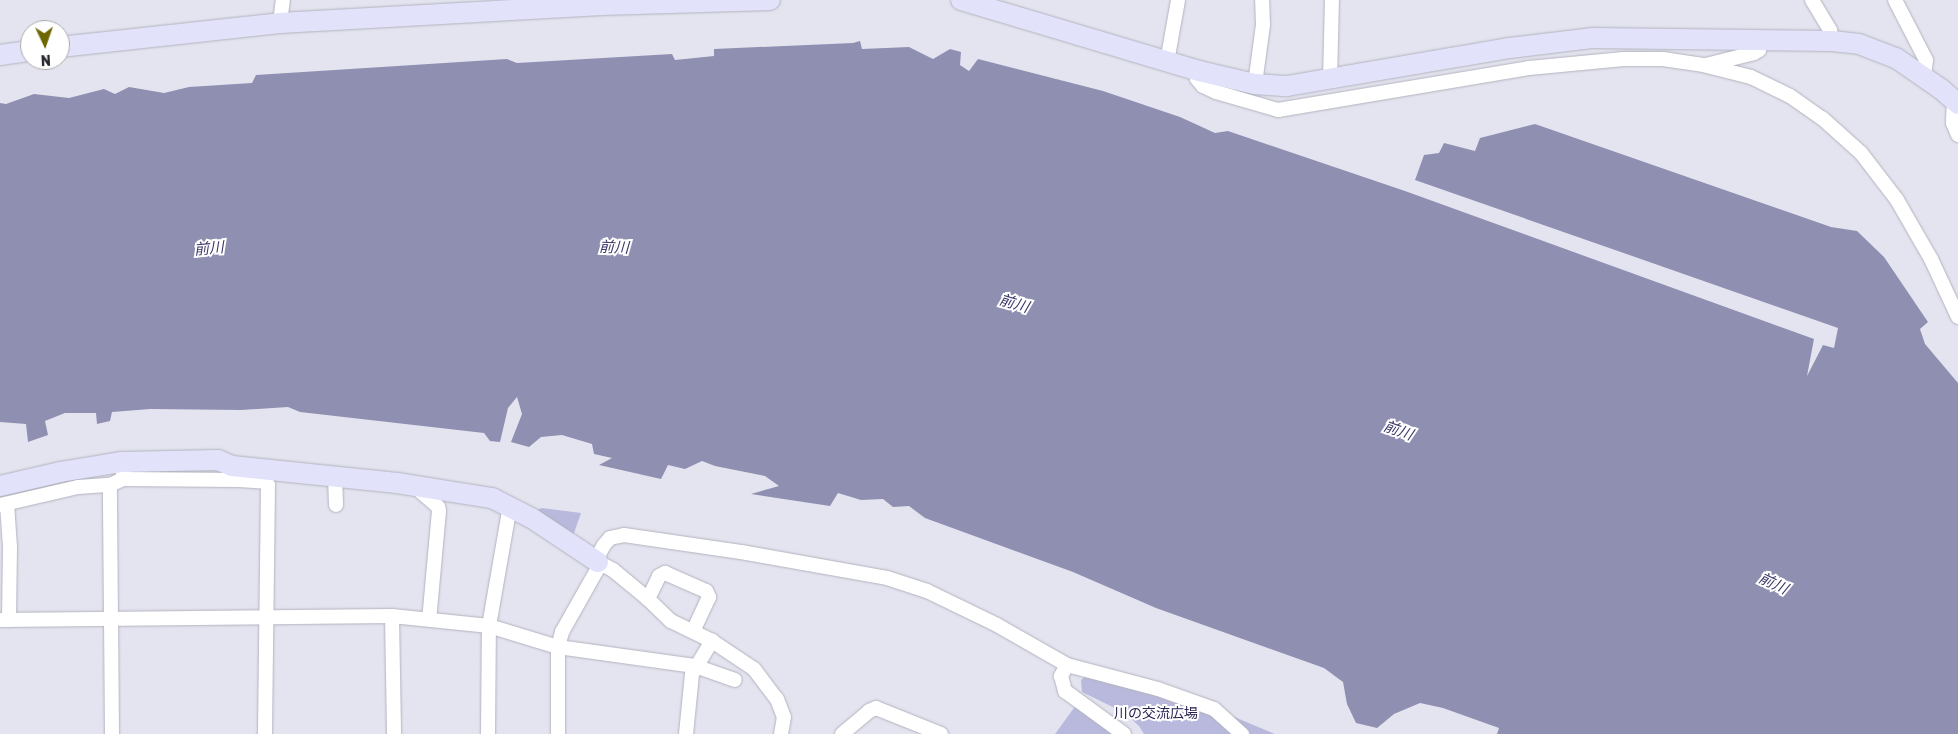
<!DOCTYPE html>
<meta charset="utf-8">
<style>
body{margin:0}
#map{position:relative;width:1958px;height:734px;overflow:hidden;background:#e4e4f0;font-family:Rubik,"Noto Sans JP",sans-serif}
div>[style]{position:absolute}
.green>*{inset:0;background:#b9b9dd}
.water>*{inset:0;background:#8f8fb2}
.roads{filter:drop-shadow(0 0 1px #b3b3bf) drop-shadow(0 0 1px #b3b3bf)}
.street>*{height:14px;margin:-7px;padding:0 7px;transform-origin:7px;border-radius:7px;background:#fff}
.secondary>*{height:20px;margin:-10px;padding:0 10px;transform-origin:10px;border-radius:10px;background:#e2e2fb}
span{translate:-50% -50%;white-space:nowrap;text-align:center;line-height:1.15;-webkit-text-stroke:4px #fff;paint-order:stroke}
.park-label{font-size:14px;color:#272250}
.water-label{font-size:15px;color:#3d396a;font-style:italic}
.north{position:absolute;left:20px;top:20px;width:50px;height:50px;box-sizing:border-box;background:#fff;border:1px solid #aaaaab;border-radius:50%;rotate:177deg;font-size:14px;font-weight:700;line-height:20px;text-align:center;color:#2a2a2e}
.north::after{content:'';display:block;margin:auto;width:18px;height:22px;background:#6e6700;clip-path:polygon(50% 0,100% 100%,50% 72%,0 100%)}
</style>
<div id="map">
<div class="green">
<div style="clip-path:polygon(542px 508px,581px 513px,572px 539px,531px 512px)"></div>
<div style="clip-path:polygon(1087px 675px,1232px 716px,1275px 734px,1144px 734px,1139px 726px,1125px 713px,1082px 692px,1081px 680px)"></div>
<div style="clip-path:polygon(1079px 701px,1125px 734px,1055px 734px)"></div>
</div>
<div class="water">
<div style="clip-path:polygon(860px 41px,862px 49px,909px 47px,933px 59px,950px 49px,961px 52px,960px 65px,969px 71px,978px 59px,1103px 91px,1180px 117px,1215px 133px,1228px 131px,1405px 191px,1814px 339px,1807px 376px,1823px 345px,1834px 348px,1838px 328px,1415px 180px,1424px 155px,1439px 153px,1444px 143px,1475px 151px,1480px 138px,1535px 124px,1831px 227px,1857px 231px,1884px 257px,1928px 322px,1920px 329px,1925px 344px,1958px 383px,1958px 734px,1497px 734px,1499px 728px,1443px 708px,1420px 703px,1394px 714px,1377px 728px,1356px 723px,1347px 704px,1343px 682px,1324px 668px,1156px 608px,1073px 572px,925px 518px,909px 506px,893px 507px,883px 499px,861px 500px,838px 493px,830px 506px,751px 494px,779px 486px,765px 476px,715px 466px,702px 461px,685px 469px,668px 465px,661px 479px,599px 465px,612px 458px,594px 454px,592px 444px,562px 435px,541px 437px,529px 447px,511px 442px,522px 414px,517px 397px,508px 408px,500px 442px,490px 441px,484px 433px,300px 412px,288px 407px,241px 410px,150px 409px,112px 412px,110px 421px,97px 424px,96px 413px,65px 413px,45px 421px,48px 435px,28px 442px,26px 424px,0 422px,0 103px,6px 104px,34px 94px,69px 98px,104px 89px,115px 94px,129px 87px,164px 93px,189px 87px,252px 83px,256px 75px,507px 59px,517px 63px,672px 54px,675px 60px,714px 56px,714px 49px,853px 43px)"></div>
</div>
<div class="roads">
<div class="street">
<div style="left:1812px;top:0;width:35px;rotate:59deg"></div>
<div style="left:1830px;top:30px;width:11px;rotate:80deg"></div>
<div style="left:1895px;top:0;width:68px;rotate:62.7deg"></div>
<div style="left:1926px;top:60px;width:17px;rotate:97deg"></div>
<div style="left:280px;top:23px;width:23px;rotate:-83deg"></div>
<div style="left:1167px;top:62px;width:63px;rotate:-79.9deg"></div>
<div style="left:1706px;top:65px;width:49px;rotate:-14deg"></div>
<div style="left:1754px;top:53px;width:6px;rotate:-31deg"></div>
<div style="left:1759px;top:50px;width:10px;rotate:-90deg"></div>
<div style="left:1199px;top:71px;width:8px;rotate:104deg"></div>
<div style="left:1197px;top:79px;width:9px;rotate:49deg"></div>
<div style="left:1203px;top:86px;width:14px;rotate:25deg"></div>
<div style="left:1216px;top:92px;width:65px;rotate:16.2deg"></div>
<div style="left:1278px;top:110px;width:254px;rotate:-9.5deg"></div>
<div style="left:1529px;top:68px;width:95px;rotate:-5.4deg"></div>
<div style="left:1624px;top:59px;width:39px"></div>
<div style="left:1663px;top:59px;width:40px;rotate:8.5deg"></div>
<div style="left:1703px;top:65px;width:49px;rotate:14deg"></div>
<div style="left:1751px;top:77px;width:43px;rotate:26deg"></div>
<div style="left:1790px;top:96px;width:39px;rotate:35deg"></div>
<div style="left:1822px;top:118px;width:52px;rotate:41.9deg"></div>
<div style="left:1861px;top:153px;width:59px;rotate:52.5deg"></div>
<div style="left:1897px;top:200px;width:68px;rotate:60deg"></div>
<div style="left:1931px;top:259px;width:64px;rotate:65deg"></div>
<div style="left:1330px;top:80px;width:80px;rotate:-88.6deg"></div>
<div style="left:1255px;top:84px;width:60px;rotate:-82.3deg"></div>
<div style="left:1263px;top:25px;width:25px;rotate:-92deg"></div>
<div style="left:1954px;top:101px;width:22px;rotate:93deg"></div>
<div style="left:1953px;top:123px;width:13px;rotate:67deg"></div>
<div style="left:335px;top:476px;width:29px;rotate:88deg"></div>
<div style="left:123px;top:479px;width:116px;rotate:0.5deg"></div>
<div style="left:239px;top:480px;width:27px;rotate:4deg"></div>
<div style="left:266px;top:482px;width:4px;rotate:56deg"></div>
<div style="left:268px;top:485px;width:249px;rotate:90.7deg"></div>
<div style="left:422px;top:487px;width:5px;rotate:101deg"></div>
<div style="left:421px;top:492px;width:23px;rotate:41deg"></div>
<div style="left:438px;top:507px;width:4px;rotate:76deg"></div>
<div style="left:439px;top:511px;width:109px;rotate:95.2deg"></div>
<div style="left:7px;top:504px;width:43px;rotate:86deg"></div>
<div style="left:10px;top:547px;width:73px;rotate:90.8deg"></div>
<div style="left:0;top:505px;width:80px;rotate:-13deg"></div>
<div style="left:78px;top:487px;width:32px;rotate:-4deg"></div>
<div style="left:598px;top:562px;width:17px;rotate:28deg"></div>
<div style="left:613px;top:570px;width:45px;rotate:39.6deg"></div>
<div style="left:648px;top:599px;width:32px;rotate:44deg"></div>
<div style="left:671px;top:621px;width:46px;rotate:26deg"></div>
<div style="left:712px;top:641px;width:50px;rotate:33.7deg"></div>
<div style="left:754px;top:669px;width:38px;rotate:53deg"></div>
<div style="left:777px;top:699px;width:19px;rotate:69deg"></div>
<div style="left:784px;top:717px;width:17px;rotate:100deg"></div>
<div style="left:648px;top:599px;width:25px;rotate:-64deg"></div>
<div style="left:659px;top:576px;width:7px;rotate:-27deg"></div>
<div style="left:665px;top:573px;width:45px;rotate:23.7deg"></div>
<div style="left:706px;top:591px;width:7px;rotate:63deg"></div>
<div style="left:709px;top:597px;width:38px;rotate:115deg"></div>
<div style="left:392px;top:616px;width:118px;rotate:89deg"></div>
<div style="left:0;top:620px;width:392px;rotate:-0.6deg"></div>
<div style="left:392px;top:616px;width:98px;rotate:5.9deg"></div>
<div style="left:489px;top:626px;width:72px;rotate:16.9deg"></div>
<div style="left:558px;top:647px;width:138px;rotate:7.9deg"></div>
<div style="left:695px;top:666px;width:42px;rotate:19.3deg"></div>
<div style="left:1067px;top:665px;width:13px;rotate:119deg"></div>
<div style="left:1061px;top:676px;width:16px;rotate:75deg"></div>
<div style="left:1065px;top:691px;width:73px;rotate:36.1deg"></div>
<div style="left:112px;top:734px;width:249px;rotate:-90.5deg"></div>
<div style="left:110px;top:485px;width:14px;rotate:-25deg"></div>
<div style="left:123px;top:479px;width:8px;rotate:-90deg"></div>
<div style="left:488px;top:734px;width:108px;rotate:-89.5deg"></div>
<div style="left:489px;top:626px;width:122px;rotate:-80.1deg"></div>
<div style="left:558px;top:734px;width:87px;rotate:-90deg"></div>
<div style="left:558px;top:647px;width:16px;rotate:-75deg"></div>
<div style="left:562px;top:632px;width:71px;rotate:-60.6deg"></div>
<div style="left:597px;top:570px;width:16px;rotate:-83deg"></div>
<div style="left:599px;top:554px;width:10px;rotate:-61deg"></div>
<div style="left:604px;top:545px;width:9px;rotate:-49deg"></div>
<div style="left:610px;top:538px;width:14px;rotate:-12deg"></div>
<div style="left:624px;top:535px;width:118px;rotate:8.3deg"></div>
<div style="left:741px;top:552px;width:148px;rotate:10.1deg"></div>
<div style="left:887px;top:578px;width:42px;rotate:18deg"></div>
<div style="left:927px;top:591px;width:78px;rotate:25.9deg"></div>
<div style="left:997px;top:625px;width:81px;rotate:29.7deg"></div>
<div style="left:1067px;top:665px;width:94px;rotate:14.8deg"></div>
<div style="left:1158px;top:689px;width:59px;rotate:19.7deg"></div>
<div style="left:1214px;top:709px;width:38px;rotate:42deg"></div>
<div style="left:686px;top:734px;width:60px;rotate:-84.3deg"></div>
<div style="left:692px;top:674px;width:39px;rotate:-59deg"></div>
<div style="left:842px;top:734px;width:35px;rotate:-40deg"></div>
<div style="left:869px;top:711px;width:8px;rotate:-23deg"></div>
<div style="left:876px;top:708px;width:70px;rotate:21.8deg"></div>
</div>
<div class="secondary">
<div style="left:961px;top:0;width:248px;rotate:16.6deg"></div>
<div style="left:1199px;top:71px;width:57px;rotate:13.1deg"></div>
<div style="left:1255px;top:84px;width:32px;rotate:4deg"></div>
<div style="left:1287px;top:86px;width:226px;rotate:-9.7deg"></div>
<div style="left:1510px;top:48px;width:84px;rotate:-6.9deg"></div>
<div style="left:1593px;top:38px;width:239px;rotate:0.7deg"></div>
<div style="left:1832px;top:41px;width:27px;rotate:6deg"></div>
<div style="left:1859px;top:44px;width:40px;rotate:21deg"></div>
<div style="left:1896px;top:58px;width:55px;rotate:34.6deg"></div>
<div style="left:1941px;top:89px;width:23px;rotate:41deg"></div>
<div style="left:60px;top:47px;width:221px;rotate:-6.2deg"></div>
<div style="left:280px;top:23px;width:323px;rotate:-3.2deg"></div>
<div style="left:602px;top:5px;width:168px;rotate:-1.7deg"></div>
<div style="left:0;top:55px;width:30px;rotate:-8deg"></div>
<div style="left:0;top:486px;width:62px;rotate:-13.1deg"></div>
<div style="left:60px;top:472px;width:63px;rotate:-9.2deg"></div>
<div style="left:122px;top:462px;width:96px;rotate:-1.2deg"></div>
<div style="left:218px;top:460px;width:15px;rotate:23deg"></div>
<div style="left:232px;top:466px;width:166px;rotate:5.9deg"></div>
<div style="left:397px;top:483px;width:96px;rotate:9deg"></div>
<div style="left:492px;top:498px;width:46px;rotate:27.1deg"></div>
<div style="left:533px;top:519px;width:78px;rotate:33.5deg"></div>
</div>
</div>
<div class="park-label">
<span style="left:1156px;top:714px">川の交流広場</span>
</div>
<div class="water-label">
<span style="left:614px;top:248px;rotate:2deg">前川</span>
<span style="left:209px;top:249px;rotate:-5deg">前川</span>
<span style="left:1014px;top:304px;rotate:16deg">前川</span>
<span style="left:1398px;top:431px;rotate:20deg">前川</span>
<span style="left:1773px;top:584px;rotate:25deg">前川</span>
</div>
<div class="north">N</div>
</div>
